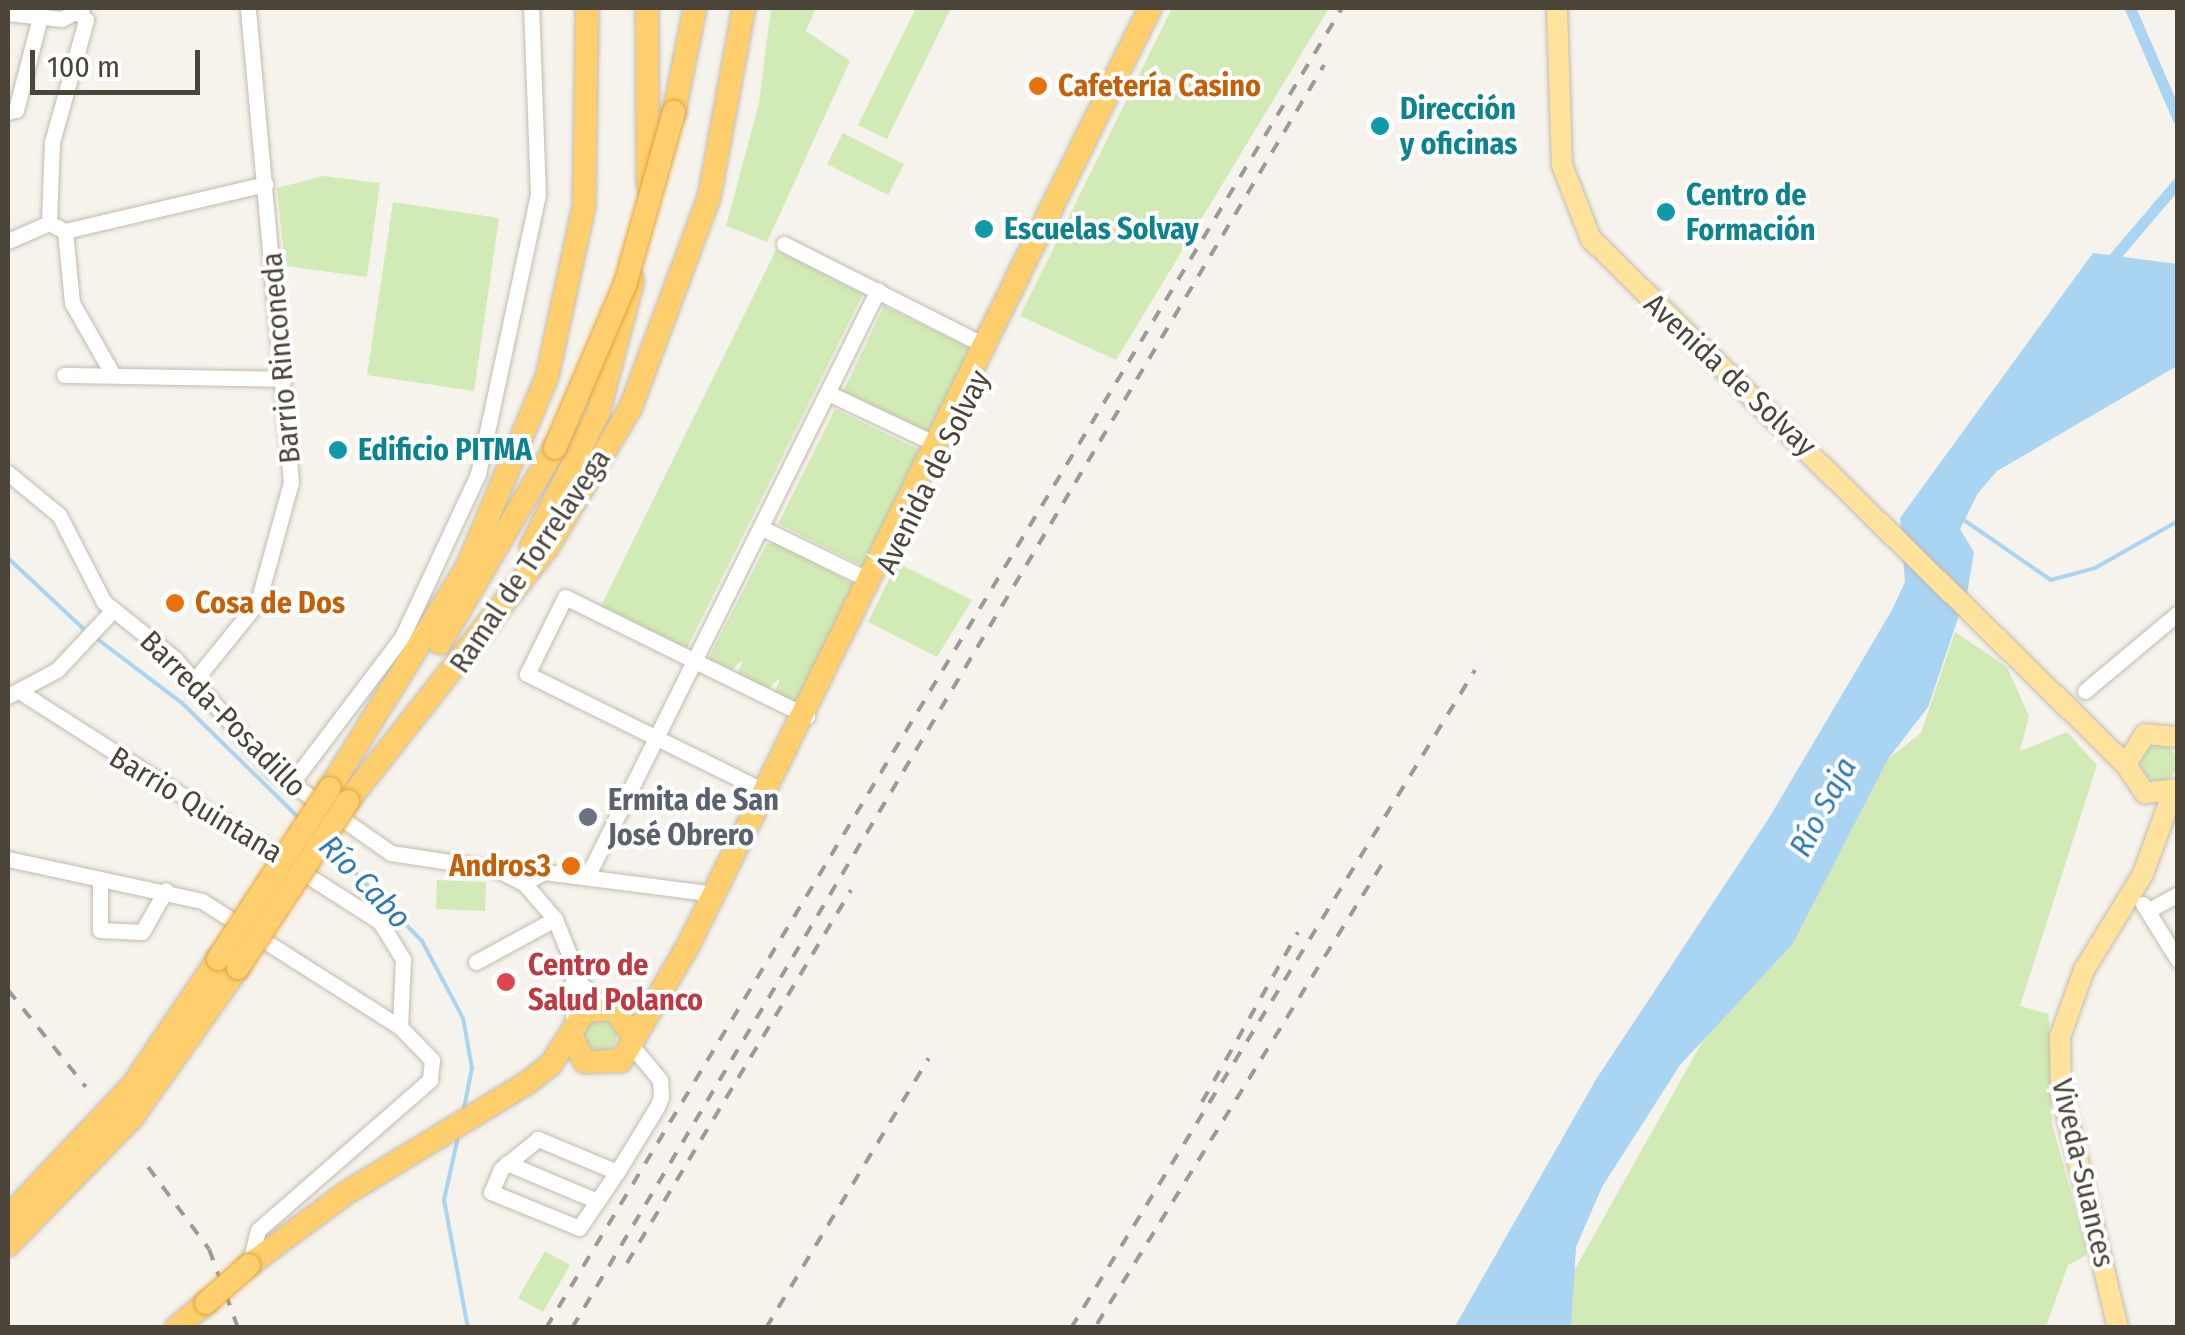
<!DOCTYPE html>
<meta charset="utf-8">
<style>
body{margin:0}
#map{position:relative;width:2185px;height:1335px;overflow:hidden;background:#f6f3ec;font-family:"Fira Sans Condensed",sans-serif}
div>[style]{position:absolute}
.green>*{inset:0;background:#d2eab5}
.round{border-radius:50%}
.water>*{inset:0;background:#a9d4f2}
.stream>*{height:4px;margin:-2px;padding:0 2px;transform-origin:2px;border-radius:2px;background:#a9d4f2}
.canal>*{height:11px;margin:-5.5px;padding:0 5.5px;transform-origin:5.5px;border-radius:5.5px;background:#a9d4f2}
.roads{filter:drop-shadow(0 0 2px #c2bbae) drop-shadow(0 0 2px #c2bbae)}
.minor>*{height:15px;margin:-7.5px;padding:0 7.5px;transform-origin:7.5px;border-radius:7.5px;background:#fff}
.major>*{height:20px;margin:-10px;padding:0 10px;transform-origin:10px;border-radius:10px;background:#ffe39c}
.highway>*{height:22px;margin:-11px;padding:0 11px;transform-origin:11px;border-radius:11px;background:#ffcf6e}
.rail>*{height:4px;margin-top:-2px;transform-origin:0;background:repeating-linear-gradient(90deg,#9a9a9a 0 12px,transparent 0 24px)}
.bridges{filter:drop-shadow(0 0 2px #e0a43c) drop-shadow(0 0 2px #e0a43c)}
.highway-bridge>*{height:22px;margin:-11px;padding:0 11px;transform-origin:11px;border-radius:11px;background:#ffcf6e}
.dots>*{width:28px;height:28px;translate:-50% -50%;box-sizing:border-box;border:5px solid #fff;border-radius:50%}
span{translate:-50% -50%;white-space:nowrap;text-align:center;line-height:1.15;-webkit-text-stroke:8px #fff;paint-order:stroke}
.food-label{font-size:30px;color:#c56008;font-weight:700}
.left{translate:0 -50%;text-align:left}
.right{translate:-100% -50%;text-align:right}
.culture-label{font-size:30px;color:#0d838f;font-weight:700}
.street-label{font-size:30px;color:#4b4439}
.worship-label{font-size:30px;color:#5b616d;font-weight:700}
.health-label{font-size:30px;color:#be3a42;font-weight:700}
.water-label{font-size:32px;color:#2e7ab2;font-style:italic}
.frame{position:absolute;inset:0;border:10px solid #4b4439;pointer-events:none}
.scale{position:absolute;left:30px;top:50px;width:170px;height:45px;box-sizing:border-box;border:5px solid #4b4439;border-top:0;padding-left:12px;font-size:30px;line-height:35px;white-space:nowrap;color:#4b4439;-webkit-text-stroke:8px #fff;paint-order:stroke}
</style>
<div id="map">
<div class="green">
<div style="clip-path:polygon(771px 8px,816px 8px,806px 31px,850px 61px,767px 242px,726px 226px,759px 103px)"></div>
<div style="clip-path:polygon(916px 8px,951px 8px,887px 139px,858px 125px)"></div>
<div style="clip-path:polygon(1172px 8px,1329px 8px,1116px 360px,1020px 316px)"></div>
<div style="clip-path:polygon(843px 133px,904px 164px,888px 195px,827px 164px)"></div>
<div style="clip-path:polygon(323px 176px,380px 183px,367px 277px,285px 266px,277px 188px)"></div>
<div style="clip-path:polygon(393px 202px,499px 218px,474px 391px,367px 375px)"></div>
<div style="clip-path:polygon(776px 250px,863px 294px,686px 650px,600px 608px)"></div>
<div style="clip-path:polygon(884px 306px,972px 349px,930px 435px,843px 392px)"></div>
<div style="clip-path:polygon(835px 409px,920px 450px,863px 566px,778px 524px)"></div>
<div style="clip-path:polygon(777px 542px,855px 585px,795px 705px,775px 692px,780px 678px,767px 690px,737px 675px,743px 660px,730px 671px,707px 661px,767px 544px)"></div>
<div style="clip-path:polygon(897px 563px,972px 600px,937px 657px,868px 622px)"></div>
<div style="clip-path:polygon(1955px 632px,2007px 667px,2029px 716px,2020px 751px,2067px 732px,2097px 765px,2020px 1006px,2049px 1014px,2052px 1124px,2088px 1254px,2068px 1265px,2046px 1327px,1571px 1327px,1570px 1278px,1706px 1035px,1789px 949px,1888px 759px,1921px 733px)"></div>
<div class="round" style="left:2141px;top:745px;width:36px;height:36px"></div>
<div style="clip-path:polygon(437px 880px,486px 882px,485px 911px,436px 909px)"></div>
<div class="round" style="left:583px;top:1019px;width:34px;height:34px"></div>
<div style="clip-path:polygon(545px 1251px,570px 1265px,543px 1312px,518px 1298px)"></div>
</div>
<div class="water">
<div style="clip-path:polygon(2093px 253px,2177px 264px,2177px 366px,1997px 471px,1978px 493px,1960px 529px,1974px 552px,1968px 589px,1928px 707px,1888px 759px,1792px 945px,1680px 1065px,1602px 1187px,1576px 1247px,1571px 1327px,1454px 1328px,1595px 1081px,1769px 818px,1892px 610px,1905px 582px,1900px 518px)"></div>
</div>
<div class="stream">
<div style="left:1961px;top:518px;width:109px;rotate:34.6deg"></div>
<div style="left:2051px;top:580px;width:46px;rotate:-15.3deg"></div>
<div style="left:2095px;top:568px;width:95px;rotate:-29.5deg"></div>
<div style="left:8px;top:558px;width:110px;rotate:43.2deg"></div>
<div style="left:96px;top:638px;width:108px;rotate:37.1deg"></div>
<div style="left:182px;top:703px;width:163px;rotate:44.5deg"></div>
<div style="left:330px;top:847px;width:132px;rotate:45.6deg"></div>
<div style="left:422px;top:941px;width:87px;rotate:62deg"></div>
<div style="left:463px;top:1018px;width:51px;rotate:79.8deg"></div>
<div style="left:472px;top:1068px;width:46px;rotate:101.3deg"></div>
<div style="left:458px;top:1137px;width:65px;rotate:102.5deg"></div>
<div style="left:444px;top:1200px;width:130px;rotate:79.4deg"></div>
</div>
<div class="canal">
<div style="left:2130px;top:8px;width:121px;rotate:66.6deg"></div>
<div style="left:2109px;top:263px;width:106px;rotate:-49.6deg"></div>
</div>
<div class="roads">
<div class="minor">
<div style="left:8px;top:13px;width:54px;rotate:6.3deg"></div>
<div style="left:62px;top:19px;width:23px;rotate:-29deg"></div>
<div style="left:8px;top:112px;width:8px;rotate:-14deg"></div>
<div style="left:16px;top:110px;width:92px;rotate:-75.5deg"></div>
<div style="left:49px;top:223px;width:18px;rotate:27deg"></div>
<div style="left:65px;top:231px;width:206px;rotate:-13.2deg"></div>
<div style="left:49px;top:223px;width:81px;rotate:-87.9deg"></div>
<div style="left:52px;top:142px;width:127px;rotate:-74.4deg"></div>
<div style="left:86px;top:20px;width:11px;rotate:-135deg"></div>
<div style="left:65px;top:231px;width:72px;rotate:84.4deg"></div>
<div style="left:72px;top:303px;width:83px;rotate:60.3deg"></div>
<div style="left:8px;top:241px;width:45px;rotate:-23.7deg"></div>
<div style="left:784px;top:244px;width:222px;rotate:26.8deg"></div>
<div style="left:64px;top:375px;width:220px;rotate:1deg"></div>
<div style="left:828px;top:393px;width:117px;rotate:25.3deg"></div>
<div style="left:8px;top:473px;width:66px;rotate:39.5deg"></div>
<div style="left:59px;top:515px;width:98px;rotate:62.7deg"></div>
<div style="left:104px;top:602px;width:90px;rotate:38.7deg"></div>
<div style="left:174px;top:658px;width:149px;rotate:48.8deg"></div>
<div style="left:272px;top:770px;width:145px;rotate:34.9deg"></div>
<div style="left:391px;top:853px;width:106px;rotate:8.7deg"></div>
<div style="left:496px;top:869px;width:31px;rotate:27deg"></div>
<div style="left:524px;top:883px;width:48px;rotate:49.3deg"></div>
<div style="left:555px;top:919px;width:70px;rotate:68.2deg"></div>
<div style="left:581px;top:984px;width:30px;rotate:46deg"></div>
<div style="left:762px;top:528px;width:117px;rotate:25.9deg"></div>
<div style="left:194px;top:681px;width:102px;rotate:-51deg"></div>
<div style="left:258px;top:602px;width:124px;rotate:-74.6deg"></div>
<div style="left:291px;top:482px;width:476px;rotate:-95.2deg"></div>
<div style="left:19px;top:691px;width:429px;rotate:32.6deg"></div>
<div style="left:380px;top:922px;width:44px;rotate:58.1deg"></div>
<div style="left:403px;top:959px;width:68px;rotate:92.5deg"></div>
<div style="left:2085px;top:691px;width:121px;rotate:-40deg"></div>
<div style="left:8px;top:696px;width:55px;rotate:-28deg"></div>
<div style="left:57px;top:670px;width:82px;rotate:-47deg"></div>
<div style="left:290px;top:785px;width:186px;rotate:-52.9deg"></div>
<div style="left:402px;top:637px;width:180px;rotate:-65deg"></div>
<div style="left:478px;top:474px;width:285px;rotate:-77.9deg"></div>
<div style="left:538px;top:195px;width:187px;rotate:-92.1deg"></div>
<div style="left:768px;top:793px;width:269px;rotate:-153.7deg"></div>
<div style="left:527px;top:674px;width:86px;rotate:-63.7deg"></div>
<div style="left:565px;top:597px;width:270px;rotate:26.2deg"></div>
<div style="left:8px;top:859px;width:198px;rotate:12.2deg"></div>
<div style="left:202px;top:901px;width:235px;rotate:32.5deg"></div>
<div style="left:400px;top:1027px;width:46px;rotate:45.9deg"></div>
<div style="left:432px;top:1060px;width:20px;rotate:96deg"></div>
<div style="left:430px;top:1080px;width:228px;rotate:138.9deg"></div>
<div style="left:258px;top:1230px;width:36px;rotate:104deg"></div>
<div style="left:587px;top:877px;width:655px;rotate:-63.63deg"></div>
<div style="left:100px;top:880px;width:50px;rotate:90deg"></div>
<div style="left:100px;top:930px;width:42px;rotate:2.7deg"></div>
<div style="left:142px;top:932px;width:48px;rotate:-60.3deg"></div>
<div style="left:524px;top:883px;width:23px;rotate:-29deg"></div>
<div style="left:544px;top:872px;width:173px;rotate:7.3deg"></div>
<div style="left:2143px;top:904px;width:66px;rotate:58deg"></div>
<div style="left:2151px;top:909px;width:31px;rotate:-29deg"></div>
<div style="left:476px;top:962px;width:90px;rotate:-28.6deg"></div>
<div style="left:573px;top:974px;width:51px;rotate:90deg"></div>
<div style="left:507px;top:1163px;width:98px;rotate:22.9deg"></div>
<div style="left:617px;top:1172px;width:86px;rotate:-157.3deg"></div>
<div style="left:538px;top:1139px;width:48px;rotate:141deg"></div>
<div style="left:501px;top:1169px;width:25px;rotate:113deg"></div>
<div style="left:491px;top:1192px;width:95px;rotate:22.2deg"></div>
<div style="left:579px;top:1228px;width:68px;rotate:-55.8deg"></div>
<div style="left:617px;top:1172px;width:76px;rotate:-58.4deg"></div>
<div style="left:657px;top:1107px;width:11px;rotate:-68deg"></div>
<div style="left:661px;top:1097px;width:17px;rotate:-93deg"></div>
<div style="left:660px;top:1080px;width:45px;rotate:-129.6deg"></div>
</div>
<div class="major">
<div style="left:1557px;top:8px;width:157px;rotate:88.2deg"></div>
<div style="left:1562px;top:165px;width:79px;rotate:68.6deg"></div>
<div style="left:1591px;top:239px;width:750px;rotate:44.51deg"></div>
<div style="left:2178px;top:737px;width:33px;rotate:-175deg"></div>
<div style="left:2145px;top:734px;width:36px;rotate:122deg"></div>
<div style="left:2126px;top:765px;width:34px;rotate:56deg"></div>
<div style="left:2145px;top:793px;width:33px;rotate:-7deg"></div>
<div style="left:2118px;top:1328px;width:245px;rotate:-103.5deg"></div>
<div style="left:2061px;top:1090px;width:53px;rotate:-91.1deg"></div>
<div style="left:2060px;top:1037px;width:71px;rotate:-70.3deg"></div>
<div style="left:2084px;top:970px;width:113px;rotate:-58.4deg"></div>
<div style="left:2143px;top:874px;width:87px;rotate:-69.9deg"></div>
</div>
<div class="highway">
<div style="left:647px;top:8px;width:176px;rotate:89.7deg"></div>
<div style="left:674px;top:112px;width:106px;rotate:-78.6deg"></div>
<div style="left:531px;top:547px;width:149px;rotate:-63.3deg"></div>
<div style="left:598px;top:414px;width:138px;rotate:-75.4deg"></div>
<div style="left:440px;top:643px;width:226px;rotate:-59.5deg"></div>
<div style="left:330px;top:788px;width:260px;rotate:-58.2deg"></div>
<div style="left:467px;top:567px;width:206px;rotate:-67.2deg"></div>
<div style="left:547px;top:377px;width:175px;rotate:-77.8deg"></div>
<div style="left:584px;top:206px;width:198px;rotate:-89.1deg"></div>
<div style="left:348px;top:801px;width:322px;rotate:-51.8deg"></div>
<div style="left:547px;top:548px;width:162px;rotate:-59.2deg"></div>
<div style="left:630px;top:409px;width:225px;rotate:-69.5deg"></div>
<div style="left:709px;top:198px;width:193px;rotate:-79.6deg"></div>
<div style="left:571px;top:1035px;width:30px;rotate:63deg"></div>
<div style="left:585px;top:1062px;width:36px;rotate:-2deg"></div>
<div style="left:621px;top:1061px;width:138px;rotate:-59.9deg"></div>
<div style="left:690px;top:942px;width:1041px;rotate:-63.78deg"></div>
<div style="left:8px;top:1217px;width:182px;rotate:-46.6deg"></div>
<div style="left:133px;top:1085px;width:152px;rotate:-56deg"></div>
<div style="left:8px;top:1245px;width:177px;rotate:-45.7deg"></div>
<div style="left:132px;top:1118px;width:184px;rotate:-54.8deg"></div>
<div style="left:249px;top:1265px;width:121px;rotate:-36.6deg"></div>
<div style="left:346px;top:1193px;width:212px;rotate:-31.3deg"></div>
<div style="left:527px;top:1083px;width:31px;rotate:-38deg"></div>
<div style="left:551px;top:1064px;width:63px;rotate:-57.3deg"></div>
<div style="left:585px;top:1011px;width:29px;rotate:-4deg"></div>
<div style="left:614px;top:1009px;width:31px;rotate:54deg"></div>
<div style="left:176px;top:1328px;width:39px;rotate:-40deg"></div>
</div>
</div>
<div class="rail">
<div style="left:8px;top:990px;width:124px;rotate:51.2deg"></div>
<div style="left:1202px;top:1102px;width:195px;rotate:-60.5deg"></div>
<div style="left:148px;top:1167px;width:102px;rotate:53.4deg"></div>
<div style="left:209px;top:1249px;width:84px;rotate:69.8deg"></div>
<div style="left:627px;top:1263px;width:435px;rotate:-59deg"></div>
<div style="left:1097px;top:1324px;width:545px;rotate:-58.21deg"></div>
<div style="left:546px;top:1328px;width:1541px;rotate:-58.91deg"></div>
<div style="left:572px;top:1328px;width:1470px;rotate:-59.23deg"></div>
<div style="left:766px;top:1328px;width:315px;rotate:-58.9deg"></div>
<div style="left:1071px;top:1328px;width:772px;rotate:-58.45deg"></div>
</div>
<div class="bridges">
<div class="highway-bridge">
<div style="left:555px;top:448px;width:177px;rotate:-66.8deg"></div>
<div style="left:625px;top:285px;width:180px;rotate:-74.2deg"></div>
<div style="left:218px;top:959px;width:204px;rotate:-56.8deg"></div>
<div style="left:238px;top:968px;width:200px;rotate:-56.6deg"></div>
<div style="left:206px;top:1303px;width:57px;rotate:-41.5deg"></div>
</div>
</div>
<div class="dots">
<div style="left:1038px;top:86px;background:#e8710a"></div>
<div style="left:1380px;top:126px;background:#0f9aa8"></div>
<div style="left:1666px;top:212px;background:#0f9aa8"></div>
<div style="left:984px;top:229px;background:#0f9aa8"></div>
<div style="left:338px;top:450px;background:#0f9aa8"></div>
<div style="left:175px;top:603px;background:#e8710a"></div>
<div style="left:588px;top:817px;background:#6b7280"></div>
<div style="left:571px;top:866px;background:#e8710a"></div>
<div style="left:506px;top:982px;background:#e0444e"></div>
</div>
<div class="food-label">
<span class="left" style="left:1058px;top:86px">Cafetería Casino</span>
<span class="left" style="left:195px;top:603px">Cosa de Dos</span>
<span class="right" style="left:551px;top:866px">Andros3</span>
</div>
<div class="culture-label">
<span class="left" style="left:1400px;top:126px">Dirección<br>y oficinas</span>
<span class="left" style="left:1686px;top:212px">Centro de<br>Formación</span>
<span class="left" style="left:1004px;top:229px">Escuelas Solvay</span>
<span class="left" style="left:358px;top:450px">Edificio PITMA</span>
</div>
<div class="street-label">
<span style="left:281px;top:358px;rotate:-95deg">Barrio Rinconeda</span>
<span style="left:1730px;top:375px;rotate:43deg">Avenida de Solvay</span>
<span style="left:933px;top:472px;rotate:-64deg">Avenida de Solvay</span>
<span style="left:530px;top:561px;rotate:-56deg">Ramal de Torrelavega</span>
<span style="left:223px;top:714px;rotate:45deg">Barreda-Posadillo</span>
<span style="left:196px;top:805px;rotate:31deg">Barrio Quintana</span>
<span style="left:2083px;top:1173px;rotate:77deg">Viveda-Suances</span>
</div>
<div class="worship-label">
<span class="left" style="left:608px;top:817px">Ermita de San<br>José Obrero</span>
</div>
<div class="health-label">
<span class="left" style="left:528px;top:982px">Centro de<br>Salud Polanco</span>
</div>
<div class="water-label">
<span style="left:1823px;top:807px;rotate:-62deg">Río Saja</span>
<span style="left:365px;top:882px;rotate:46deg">Río Cabo</span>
</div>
<div class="frame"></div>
<div class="scale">100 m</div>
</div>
